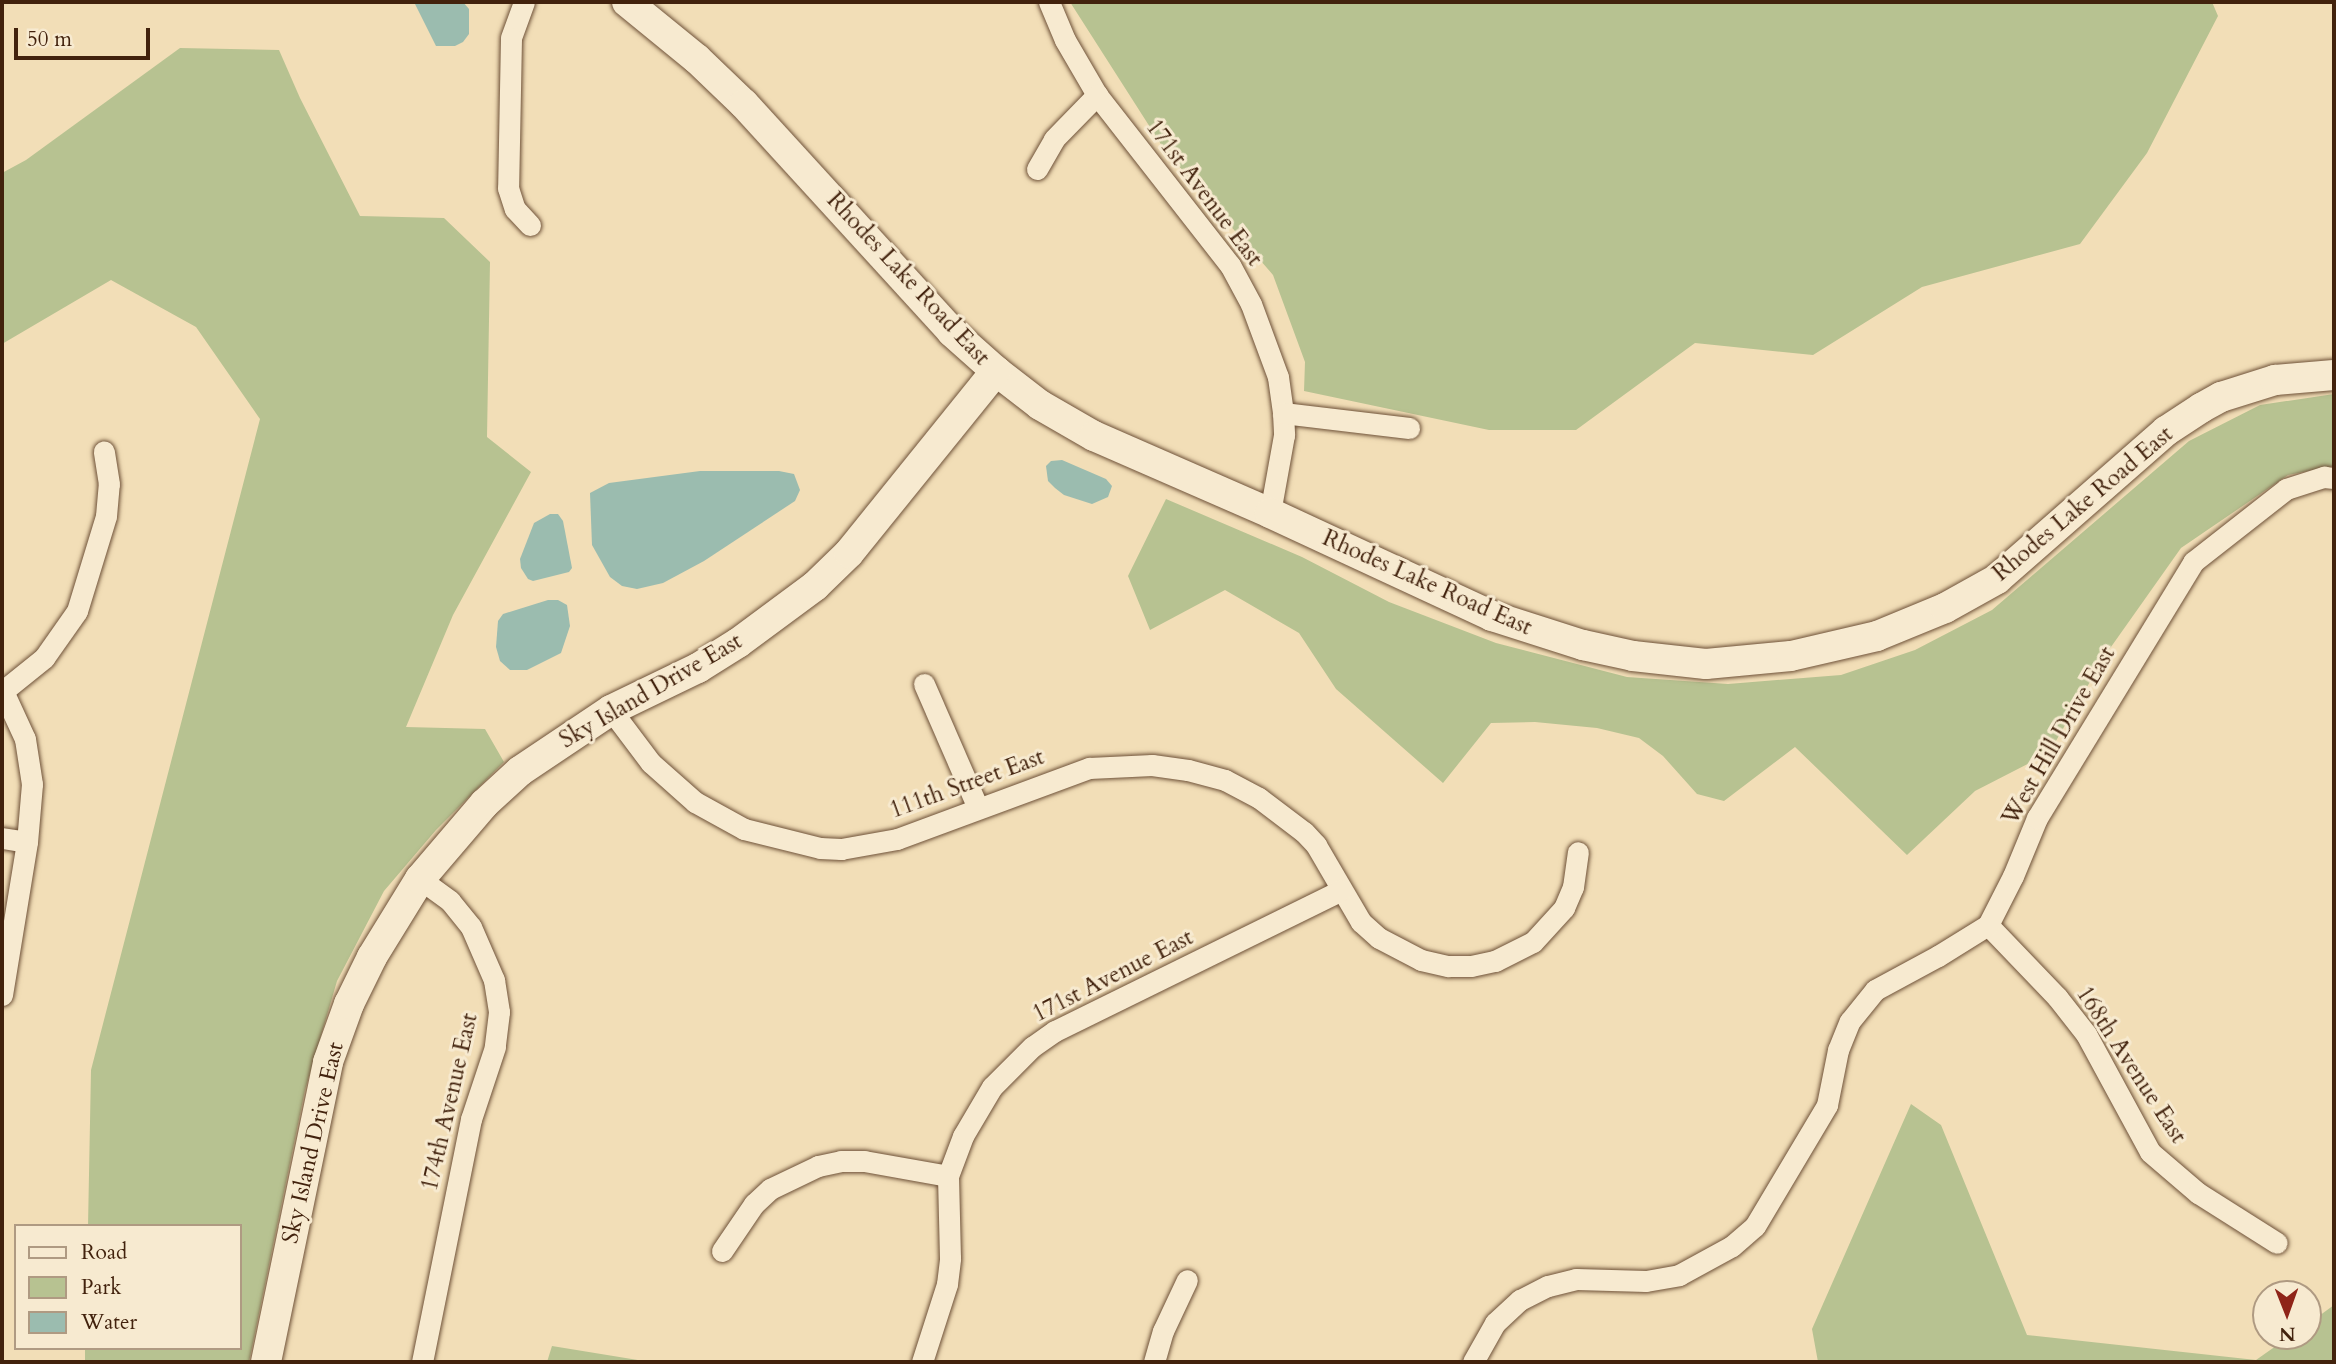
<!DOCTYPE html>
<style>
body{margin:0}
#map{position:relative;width:2336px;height:1364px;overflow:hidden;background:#f2deb7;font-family:Cardo,serif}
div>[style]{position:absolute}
.green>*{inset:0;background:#b7c291}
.water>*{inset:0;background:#9bbcaf}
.roads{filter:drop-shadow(0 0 2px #6e5138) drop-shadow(0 0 2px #6e5138)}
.street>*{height:21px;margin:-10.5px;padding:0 10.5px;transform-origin:10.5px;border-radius:10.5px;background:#f7ead0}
.secondary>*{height:30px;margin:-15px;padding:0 15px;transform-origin:15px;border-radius:15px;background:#f7ead0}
span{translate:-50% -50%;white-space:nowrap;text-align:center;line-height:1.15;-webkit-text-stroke:6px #f7ead0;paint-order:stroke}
.street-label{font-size:23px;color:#42220d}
.frame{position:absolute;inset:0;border:4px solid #42220d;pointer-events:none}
.legend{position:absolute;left:14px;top:1224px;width:228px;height:126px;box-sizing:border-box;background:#f7ead0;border:2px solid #af9a82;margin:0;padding:9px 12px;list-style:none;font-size:21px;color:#42220d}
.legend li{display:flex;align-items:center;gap:14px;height:35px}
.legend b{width:35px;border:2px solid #af9a82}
.north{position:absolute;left:2252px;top:1280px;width:70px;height:70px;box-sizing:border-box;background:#f7ead0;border:2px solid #af9a82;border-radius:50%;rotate:179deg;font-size:19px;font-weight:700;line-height:28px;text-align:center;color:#42220d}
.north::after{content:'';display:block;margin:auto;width:24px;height:32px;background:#8f2418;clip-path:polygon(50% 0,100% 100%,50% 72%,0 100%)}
.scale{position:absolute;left:14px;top:28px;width:136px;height:32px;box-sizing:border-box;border:4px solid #42220d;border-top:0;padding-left:9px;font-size:21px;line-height:24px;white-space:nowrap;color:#42220d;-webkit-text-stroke:5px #f7ead0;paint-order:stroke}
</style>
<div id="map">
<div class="green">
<div style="clip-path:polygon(1070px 2px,2212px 2px,2218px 16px,2147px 153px,2080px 244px,1922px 287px,1813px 355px,1695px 343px,1576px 430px,1489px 430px,1304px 391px,1305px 362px,1273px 275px,1164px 149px)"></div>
<div style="clip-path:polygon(180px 48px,279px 50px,300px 98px,360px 216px,444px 218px,490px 262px,487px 437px,531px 472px,453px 615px,406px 727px,485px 729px,504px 762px,436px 830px,384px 891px,337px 981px,305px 1090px,249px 1362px,85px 1362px,85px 1348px,240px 1348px,240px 1226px,88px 1226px,91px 1070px,260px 419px,196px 327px,111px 280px,2px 344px,2px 173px,26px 160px)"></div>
<div style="clip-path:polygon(2334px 394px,2334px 466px,2288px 475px,2181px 548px,2106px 654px,2049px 753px,1975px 791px,1907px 855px,1795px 747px,1724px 801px,1697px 794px,1663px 756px,1639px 738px,1597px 728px,1535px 722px,1491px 723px,1443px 783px,1336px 689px,1299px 633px,1225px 590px,1150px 630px,1128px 576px,1166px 499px,1302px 557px,1389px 602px,1496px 643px,1627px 677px,1728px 684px,1841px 675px,1915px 650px,1992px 610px,2189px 441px,2260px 405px)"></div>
<div style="clip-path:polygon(1911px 1104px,1941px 1125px,2027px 1335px,2256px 1360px,2290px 1336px,2308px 1336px,2308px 1324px,2334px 1305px,2334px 1362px,1818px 1362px,1812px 1329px)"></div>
<div style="clip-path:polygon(552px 1346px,650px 1362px,547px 1362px)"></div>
</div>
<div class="water">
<div style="clip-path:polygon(414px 2px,463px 2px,469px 9px,469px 34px,463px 42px,455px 46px,436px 46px)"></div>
<div style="clip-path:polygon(1062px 460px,1106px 479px,1112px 486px,1108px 497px,1092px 504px,1064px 495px,1055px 488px,1048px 481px,1046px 466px,1051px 461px)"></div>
<div style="clip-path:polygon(700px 471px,779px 471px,794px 474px,800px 490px,795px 501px,704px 561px,663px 583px,637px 589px,622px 586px,610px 577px,592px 545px,590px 493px,609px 483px)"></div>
<div style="clip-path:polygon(550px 514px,558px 514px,563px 521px,572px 568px,569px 572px,533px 581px,528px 579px,521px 568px,520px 559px,534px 523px)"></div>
<div style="clip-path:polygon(548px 600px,558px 600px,567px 605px,570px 626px,561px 653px,527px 670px,510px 670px,500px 661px,496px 647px,498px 621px,503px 614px)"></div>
</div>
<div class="roads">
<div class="street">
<div style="left:524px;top:2px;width:38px;rotate:110deg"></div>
<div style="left:511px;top:38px;width:150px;rotate:91.1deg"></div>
<div style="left:508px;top:188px;width:22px;rotate:72deg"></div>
<div style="left:515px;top:209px;width:22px;rotate:47deg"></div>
<div style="left:1049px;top:2px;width:41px;rotate:67.2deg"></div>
<div style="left:1065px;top:40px;width:64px;rotate:59.8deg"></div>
<div style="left:1097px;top:95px;width:216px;rotate:52deg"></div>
<div style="left:1230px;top:265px;width:44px;rotate:61.7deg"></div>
<div style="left:1251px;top:304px;width:78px;rotate:69.7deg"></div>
<div style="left:1278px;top:377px;width:36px;rotate:82deg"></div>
<div style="left:1283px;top:413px;width:22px;rotate:87deg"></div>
<div style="left:1284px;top:435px;width:79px;rotate:100.2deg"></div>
<div style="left:1037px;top:169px;width:34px;rotate:-60deg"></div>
<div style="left:1054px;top:139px;width:62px;rotate:-45.7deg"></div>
<div style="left:1283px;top:413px;width:127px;rotate:6.8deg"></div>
<div style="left:924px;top:684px;width:135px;rotate:66.5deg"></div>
<div style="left:2px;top:689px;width:55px;rotate:65.3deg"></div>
<div style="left:25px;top:739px;width:46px;rotate:81.2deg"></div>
<div style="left:32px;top:784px;width:58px;rotate:94.9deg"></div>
<div style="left:27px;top:842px;width:155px;rotate:99.3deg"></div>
<div style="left:3px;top:691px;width:53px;rotate:-38.8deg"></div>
<div style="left:44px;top:658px;width:57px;rotate:-54.9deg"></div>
<div style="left:77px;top:611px;width:99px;rotate:-73deg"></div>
<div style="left:106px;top:516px;width:32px;rotate:-85deg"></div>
<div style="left:109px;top:484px;width:33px;rotate:-99deg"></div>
<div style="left:611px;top:710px;width:66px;rotate:53deg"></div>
<div style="left:651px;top:763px;width:59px;rotate:41.6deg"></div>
<div style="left:695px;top:802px;width:56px;rotate:28.9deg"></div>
<div style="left:744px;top:829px;width:78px;rotate:14deg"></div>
<div style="left:820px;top:848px;width:21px;rotate:3deg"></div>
<div style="left:841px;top:849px;width:57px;rotate:-10.1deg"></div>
<div style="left:897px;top:839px;width:205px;rotate:-20.3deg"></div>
<div style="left:1089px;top:768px;width:63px;rotate:-2.7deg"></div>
<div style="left:1152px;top:765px;width:36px;rotate:8deg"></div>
<div style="left:1188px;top:770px;width:38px;rotate:15deg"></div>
<div style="left:1225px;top:780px;width:38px;rotate:28deg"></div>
<div style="left:1259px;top:798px;width:56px;rotate:37.1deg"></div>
<div style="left:1304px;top:832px;width:18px;rotate:47deg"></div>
<div style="left:1316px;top:845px;width:89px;rotate:59.7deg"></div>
<div style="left:1361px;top:922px;width:24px;rotate:42deg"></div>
<div style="left:1379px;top:938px;width:47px;rotate:27.6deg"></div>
<div style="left:1421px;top:960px;width:28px;rotate:13deg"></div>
<div style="left:1448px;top:966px;width:23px"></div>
<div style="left:1471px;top:966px;width:25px;rotate:-12deg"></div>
<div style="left:1495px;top:961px;width:42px;rotate:-26.6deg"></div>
<div style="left:1533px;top:942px;width:46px;rotate:-47.6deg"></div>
<div style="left:1564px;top:908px;width:23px;rotate:-67deg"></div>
<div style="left:1573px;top:887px;width:35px;rotate:-82deg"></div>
<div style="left:2px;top:838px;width:25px;rotate:9deg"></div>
<div style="left:420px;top:879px;width:37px;rotate:36deg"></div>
<div style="left:450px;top:901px;width:33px;rotate:51deg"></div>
<div style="left:471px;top:927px;width:58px;rotate:66.5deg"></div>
<div style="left:494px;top:980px;width:32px;rotate:81deg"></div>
<div style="left:499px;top:1012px;width:35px;rotate:97deg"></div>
<div style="left:495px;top:1047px;width:76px;rotate:108.4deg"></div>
<div style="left:471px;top:1119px;width:248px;rotate:101.4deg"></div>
<div style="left:1988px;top:925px;width:100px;rotate:46.2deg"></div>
<div style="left:2057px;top:997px;width:47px;rotate:51.9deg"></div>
<div style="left:2086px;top:1034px;width:134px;rotate:61.5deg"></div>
<div style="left:2150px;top:1152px;width:63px;rotate:40.5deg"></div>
<div style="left:2198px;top:1193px;width:93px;rotate:32.3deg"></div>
<div style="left:722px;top:1251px;width:57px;rotate:-55.8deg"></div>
<div style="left:754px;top:1204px;width:22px;rotate:-43deg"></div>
<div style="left:770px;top:1189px;width:53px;rotate:-25.6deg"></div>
<div style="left:818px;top:1166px;width:24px;rotate:-12deg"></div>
<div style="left:841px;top:1161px;width:23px"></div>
<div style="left:864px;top:1161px;width:85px;rotate:10.1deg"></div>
<div style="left:922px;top:1362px;width:82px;rotate:-72.2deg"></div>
<div style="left:947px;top:1284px;width:26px;rotate:-83deg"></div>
<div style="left:950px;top:1258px;width:82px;rotate:-91.4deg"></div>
<div style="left:948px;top:1176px;width:43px;rotate:-69.4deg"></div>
<div style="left:963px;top:1136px;width:57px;rotate:-59.4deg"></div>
<div style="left:992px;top:1087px;width:57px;rotate:-45deg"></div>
<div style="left:1032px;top:1047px;width:28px;rotate:-35deg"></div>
<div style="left:1055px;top:1031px;width:318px;rotate:-26.2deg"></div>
<div style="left:1154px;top:1362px;width:32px;rotate:-74deg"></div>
<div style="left:1163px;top:1331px;width:56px;rotate:-64.8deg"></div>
<div style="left:1473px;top:1362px;width:45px;rotate:-60.6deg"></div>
<div style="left:1495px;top:1323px;width:34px;rotate:-43deg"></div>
<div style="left:1520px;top:1300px;width:31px;rotate:-27deg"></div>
<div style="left:1548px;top:1286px;width:29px;rotate:-14deg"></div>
<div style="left:1576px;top:1279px;width:70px;rotate:1.6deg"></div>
<div style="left:1646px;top:1281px;width:34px;rotate:-10deg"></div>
<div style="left:1679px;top:1275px;width:60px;rotate:-28.7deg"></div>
<div style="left:1732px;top:1246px;width:30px;rotate:-41deg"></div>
<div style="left:1755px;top:1226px;width:141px;rotate:-59.2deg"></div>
<div style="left:1827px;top:1105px;width:56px;rotate:-78.7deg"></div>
<div style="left:1838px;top:1050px;width:31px;rotate:-68deg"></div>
<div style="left:1850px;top:1021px;width:40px;rotate:-51deg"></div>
<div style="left:1875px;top:990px;width:72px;rotate:-28.4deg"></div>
<div style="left:1938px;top:956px;width:59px;rotate:-31.8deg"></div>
<div style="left:1988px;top:925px;width:55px;rotate:-63deg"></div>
<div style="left:2013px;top:876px;width:63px;rotate:-67.5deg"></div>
<div style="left:2037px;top:818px;width:300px;rotate:-58.6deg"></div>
<div style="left:2193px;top:562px;width:118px;rotate:-38.1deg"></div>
<div style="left:2286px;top:489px;width:40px;rotate:-18deg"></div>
<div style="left:2324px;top:477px;width:10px;rotate:6deg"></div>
</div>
<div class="secondary">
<div style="left:627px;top:2px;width:90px;rotate:39.2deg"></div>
<div style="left:697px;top:59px;width:65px;rotate:43.8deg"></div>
<div style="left:744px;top:104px;width:309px;rotate:47.6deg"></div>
<div style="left:952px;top:332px;width:59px;rotate:41.6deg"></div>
<div style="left:996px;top:371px;width:56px;rotate:37.7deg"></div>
<div style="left:1040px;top:405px;width:62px;rotate:29.9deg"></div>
<div style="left:1094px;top:436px;width:192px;rotate:23.6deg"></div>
<div style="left:1270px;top:513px;width:245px;rotate:24.9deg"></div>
<div style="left:1492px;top:616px;width:96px;rotate:17.7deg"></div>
<div style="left:1583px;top:645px;width:51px;rotate:12.4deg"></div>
<div style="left:1633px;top:656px;width:73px;rotate:6.3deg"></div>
<div style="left:1706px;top:664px;width:85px;rotate:-5.4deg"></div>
<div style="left:1791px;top:656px;width:88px;rotate:-13.1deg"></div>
<div style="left:1877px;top:636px;width:74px;rotate:-22.4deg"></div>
<div style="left:1945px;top:608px;width:60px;rotate:-29.1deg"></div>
<div style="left:1997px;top:579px;width:225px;rotate:-41.2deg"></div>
<div style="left:2166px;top:431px;width:42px;rotate:-33.3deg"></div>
<div style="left:2201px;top:408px;width:23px;rotate:-29deg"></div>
<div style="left:2221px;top:397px;width:57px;rotate:-17.5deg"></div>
<div style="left:2275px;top:380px;width:59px;rotate:-4.8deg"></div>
<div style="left:266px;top:1362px;width:306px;rotate:-78.3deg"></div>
<div style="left:328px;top:1062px;width:62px;rotate:-70.1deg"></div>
<div style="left:349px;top:1004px;width:52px;rotate:-63.9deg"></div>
<div style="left:372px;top:957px;width:92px;rotate:-58.4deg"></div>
<div style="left:420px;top:879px;width:99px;rotate:-49.5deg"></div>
<div style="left:484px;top:804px;width:49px;rotate:-42.5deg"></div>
<div style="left:520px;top:771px;width:110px;rotate:-33.8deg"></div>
<div style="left:611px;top:710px;width:97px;rotate:-25.8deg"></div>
<div style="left:698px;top:668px;width:47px;rotate:-32deg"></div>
<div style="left:738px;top:643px;width:96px;rotate:-36.5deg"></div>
<div style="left:815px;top:586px;width:47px;rotate:-44.1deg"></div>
<div style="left:849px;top:553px;width:234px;rotate:-51.1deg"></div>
</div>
</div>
<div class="street-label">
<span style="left:1204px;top:193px;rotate:53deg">171st Avenue East</span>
<span style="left:908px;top:279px;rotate:47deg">Rhodes Lake Road East</span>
<span style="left:2083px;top:504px;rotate:-40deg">Rhodes Lake Road East</span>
<span style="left:1427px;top:583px;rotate:24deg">Rhodes Lake Road East</span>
<span style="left:651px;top:691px;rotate:-30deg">Sky Island Drive East</span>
<span style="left:2059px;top:736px;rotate:-60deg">West Hill Drive East</span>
<span style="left:967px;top:784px;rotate:-20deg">111th Street East</span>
<span style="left:1113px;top:976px;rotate:-27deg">171st Avenue East</span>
<span style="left:2131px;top:1065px;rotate:57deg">168th Avenue East</span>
<span style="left:450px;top:1102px;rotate:-77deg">174th Avenue East</span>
<span style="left:313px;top:1143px;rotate:-77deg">Sky Island Drive East</span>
</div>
<div class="frame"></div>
<ul class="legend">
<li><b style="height:9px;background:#f7ead0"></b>Road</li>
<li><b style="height:19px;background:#b7c291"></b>Park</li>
<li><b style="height:19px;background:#9bbcaf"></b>Water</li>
</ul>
<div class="north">N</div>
<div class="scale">50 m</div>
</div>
